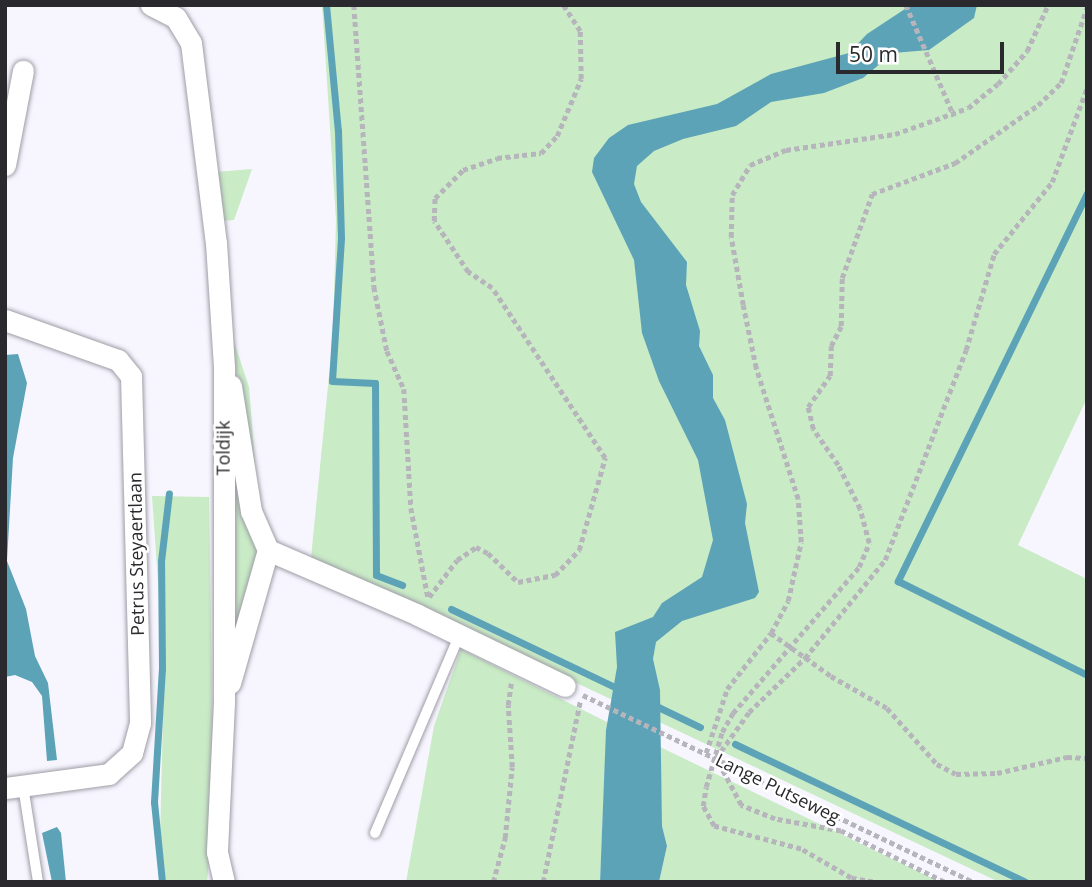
<!DOCTYPE html>
<style>
body{margin:0}
#map{position:relative;width:1092px;height:887px;overflow:hidden;background:#f7f6ff;font-family:"Open Sans",sans-serif}
div>[style]{position:absolute}
.green>*{inset:0;background:#c9ebc6}
.water>*{inset:0;background:#5da3b8}
.stream>*{height:7px;margin:-3.5px;padding:0 3.5px;transform-origin:3.5px;border-radius:3.5px;background:#5da3b8}
.path>*{height:4.5px;margin-top:-2.25px;transform-origin:0;background:repeating-linear-gradient(90deg,#b6b5bc 0 5px,transparent 0 8.5px)}
.roads{filter:drop-shadow(0 0 2px #9e9da6) drop-shadow(0 0 2px #9e9da6)}
.lane>*{height:10px;margin:-5px;padding:0 5px;transform-origin:5px;border-radius:5px;background:#fff}
.street>*{height:21px;margin:-10.5px;padding:0 10.5px;transform-origin:10.5px;border-radius:10.5px;background:#fff}
span{translate:-50% -50%;white-space:nowrap;text-align:center;line-height:1.15;-webkit-text-stroke:5px #fff;paint-order:stroke}
.street-label{font-size:18px;color:#2a2a2e}
.frame{position:absolute;inset:0;border:7px solid #2a2a2e;pointer-events:none}
.scale{position:absolute;left:836px;top:42px;width:168px;height:32px;box-sizing:border-box;border:4px solid #2a2a2e;border-top:0;padding-left:9px;font-size:21px;line-height:24px;white-space:nowrap;color:#2a2a2e;-webkit-text-stroke:5px #fff;paint-order:stroke}
</style>
<div id="map">
<div class="green">
<div style="clip-path:polygon(322px 5px,1087px 5px,1087px 398px,1018px 545px,1087px 579px,1087px 882px,999px 882px,311px 558px,333px 335px,336px 220px)"></div>
<div style="clip-path:polygon(252px 169px,234px 220px,222px 221px,216px 172px)"></div>
<div style="clip-path:polygon(230px 329px,249px 387px,255px 463px,249px 463px)"></div>
<div style="clip-path:polygon(229px 401px,259px 550px,230px 669px)"></div>
<div style="clip-path:polygon(152px 496px,209px 497px,214px 812px,207px 882px,159px 882px,164px 670px)"></div>
<div style="clip-path:polygon(461px 649px,607px 722px,600px 882px,406px 882px,434px 726px)"></div>
<div style="clip-path:polygon(660px 747px,940px 882px,659px 882px,667px 846px,662px 826px)"></div>
</div>
<div class="water">
<div style="clip-path:polygon(911px 5px,977px 5px,974px 18px,929px 50px,893px 53px,863px 78px,824px 93px,771px 102px,736px 126px,683px 139px,654px 151px,637px 166px,634px 184px,641px 202px,687px 262px,686px 285px,700px 331px,699px 346px,713px 375px,713px 398px,725px 420px,747px 504px,745px 523px,759px 592px,755px 598px,682px 621px,656px 642px,653px 659px,660px 690px,662px 826px,667px 846px,659px 882px,600px 882px,606px 730px,617px 667px,615px 632px,653px 617px,662px 603px,702px 577px,713px 540px,698px 460px,659px 381px,642px 333px,634px 260px,592px 172px,594px 158px,609px 138px,628px 125px,717px 104px,771px 74px,849px 53px,867px 34px)"></div>
<div style="clip-path:polygon(18px 354px,27px 383px,13px 458px,7px 561px,26px 609px,35px 656px,48px 683px,57px 760px,47px 761px,42px 696px,32px 682px,15px 675px,5px 677px,5px 355px)"></div>
<div style="clip-path:polygon(57px 827px,61px 833px,66px 882px,52px 882px,42px 833px)"></div>
</div>
<div class="stream">
<div style="left:326px;top:5px;width:127px;rotate:84.6deg"></div>
<div style="left:338px;top:131px;width:107px;rotate:88.4deg"></div>
<div style="left:341px;top:238px;width:143px;rotate:93.6deg"></div>
<div style="left:332px;top:381px;width:43px;rotate:2.7deg"></div>
<div style="left:375px;top:383px;width:192px;rotate:89.7deg"></div>
<div style="left:376px;top:575px;width:28px;rotate:21deg"></div>
<div style="left:1087px;top:193px;width:432px;rotate:116deg"></div>
<div style="left:898px;top:581px;width:211px;rotate:26.4deg"></div>
<div style="left:451px;top:609px;width:188px;rotate:25.5deg"></div>
<div style="left:654px;top:705px;width:51px;rotate:25.6deg"></div>
<div style="left:735px;top:744px;width:321px;rotate:25.4deg"></div>
<div style="left:162px;top:882px;width:80px;rotate:-95.7deg"></div>
<div style="left:154px;top:802px;width:133px;rotate:-86.6deg"></div>
<div style="left:162px;top:669px;width:108px;rotate:-90.5deg"></div>
<div style="left:161px;top:561px;width:68px;rotate:-83.3deg"></div>
</div>
<div class="path">
<div style="left:354px;top:5px;width:283px;rotate:85.9deg"></div>
<div style="left:374px;top:287px;width:65px;rotate:78.5deg"></div>
<div style="left:387px;top:351px;width:42px;rotate:65.9deg"></div>
<div style="left:404px;top:389px;width:119px;rotate:86.6deg"></div>
<div style="left:411px;top:508px;width:91px;rotate:79.2deg"></div>
<div style="left:906px;top:5px;width:121px;rotate:66.6deg"></div>
<div style="left:429px;top:597px;width:46px;rotate:-52.9deg"></div>
<div style="left:457px;top:560px;width:23px;rotate:-34deg"></div>
<div style="left:476px;top:547px;width:13px;rotate:27deg"></div>
<div style="left:488px;top:553px;width:42px;rotate:44deg"></div>
<div style="left:518px;top:582px;width:38px;rotate:-11deg"></div>
<div style="left:555px;top:575px;width:35px;rotate:-46deg"></div>
<div style="left:579px;top:550px;width:96px;rotate:-74.2deg"></div>
<div style="left:605px;top:458px;width:204px;rotate:-123.6deg"></div>
<div style="left:492px;top:288px;width:29px;rotate:-146deg"></div>
<div style="left:468px;top:272px;width:61px;rotate:-123.7deg"></div>
<div style="left:434px;top:221px;width:23px;rotate:-88deg"></div>
<div style="left:435px;top:198px;width:40px;rotate:-45deg"></div>
<div style="left:463px;top:170px;width:36px;rotate:-19deg"></div>
<div style="left:497px;top:158px;width:44px;rotate:-6.5deg"></div>
<div style="left:541px;top:153px;width:23px;rotate:-47deg"></div>
<div style="left:557px;top:136px;width:62px;rotate:-67.2deg"></div>
<div style="left:581px;top:79px;width:48px;rotate:-91.2deg"></div>
<div style="left:580px;top:31px;width:31px;rotate:-123deg"></div>
<div style="left:771px;top:633px;width:74px;rotate:35.6deg"></div>
<div style="left:831px;top:676px;width:64px;rotate:29.7deg"></div>
<div style="left:887px;top:708px;width:75px;rotate:48.2deg"></div>
<div style="left:937px;top:764px;width:21px;rotate:28deg"></div>
<div style="left:956px;top:774px;width:41px;rotate:-1.4deg"></div>
<div style="left:997px;top:773px;width:72px;rotate:-12.9deg"></div>
<div style="left:1067px;top:757px;width:20px;rotate:3deg"></div>
<div style="left:583px;top:695px;width:433px;rotate:25.6deg"></div>
<div style="left:706px;top:753px;width:67px;rotate:-71.8deg"></div>
<div style="left:727px;top:689px;width:71px;rotate:-51.8deg"></div>
<div style="left:771px;top:633px;width:36px;rotate:-62deg"></div>
<div style="left:788px;top:601px;width:60px;rotate:-77.6deg"></div>
<div style="left:801px;top:542px;width:43px;rotate:-94deg"></div>
<div style="left:798px;top:499px;width:138px;rotate:-107.8deg"></div>
<div style="left:756px;top:368px;width:64px;rotate:-101.7deg"></div>
<div style="left:743px;top:305px;width:69px;rotate:-100deg"></div>
<div style="left:731px;top:237px;width:42px;rotate:-88.6deg"></div>
<div style="left:732px;top:195px;width:35px;rotate:-59deg"></div>
<div style="left:750px;top:165px;width:39px;rotate:-23deg"></div>
<div style="left:786px;top:150px;width:110px;rotate:-8.4deg"></div>
<div style="left:895px;top:134px;width:77px;rotate:-19.6deg"></div>
<div style="left:968px;top:108px;width:38px;rotate:-39deg"></div>
<div style="left:998px;top:84px;width:44px;rotate:-48.7deg"></div>
<div style="left:1027px;top:51px;width:51px;rotate:-65.5deg"></div>
<div style="left:493px;top:882px;width:46px;rotate:-74.7deg"></div>
<div style="left:505px;top:838px;width:71px;rotate:-84.4deg"></div>
<div style="left:512px;top:767px;width:62px;rotate:-93.7deg"></div>
<div style="left:508px;top:705px;width:22px;rotate:-82deg"></div>
<div style="left:543px;top:882px;width:184px;rotate:-78.4deg"></div>
<div style="left:873px;top:882px;width:22px;rotate:-170deg"></div>
<div style="left:851px;top:878px;width:58px;rotate:-149.9deg"></div>
<div style="left:801px;top:849px;width:90px;rotate:-165.2deg"></div>
<div style="left:714px;top:826px;width:23px;rotate:-119deg"></div>
<div style="left:703px;top:806px;width:19px;rotate:-81deg"></div>
<div style="left:706px;top:787px;width:57px;rotate:-73.8deg"></div>
<div style="left:722px;top:732px;width:22px;rotate:-60deg"></div>
<div style="left:733px;top:713px;width:193px;rotate:-49.2deg"></div>
<div style="left:859px;top:567px;width:26px;rotate:-67deg"></div>
<div style="left:869px;top:543px;width:35px;rotate:-105deg"></div>
<div style="left:860px;top:509px;width:49px;rotate:-116.6deg"></div>
<div style="left:838px;top:465px;width:44px;rotate:-124.8deg"></div>
<div style="left:813px;top:429px;width:23px;rotate:-103deg"></div>
<div style="left:808px;top:407px;width:38px;rotate:-55deg"></div>
<div style="left:830px;top:376px;width:30px;rotate:-88deg"></div>
<div style="left:831px;top:346px;width:22px;rotate:-63deg"></div>
<div style="left:841px;top:326px;width:48px;rotate:-88.8deg"></div>
<div style="left:842px;top:278px;width:89px;rotate:-70.3deg"></div>
<div style="left:872px;top:194px;width:89px;rotate:-20.5deg"></div>
<div style="left:955px;top:163px;width:101px;rotate:-34.9deg"></div>
<div style="left:1038px;top:105px;width:32px;rotate:-44deg"></div>
<div style="left:1061px;top:83px;width:80px;rotate:-71.1deg"></div>
<div style="left:944px;top:882px;width:115px;rotate:-153.7deg"></div>
<div style="left:841px;top:831px;width:67px;rotate:-169.7deg"></div>
<div style="left:775px;top:819px;width:37px;rotate:-158deg"></div>
<div style="left:741px;top:805px;width:53px;rotate:-118deg"></div>
<div style="left:716px;top:758px;width:57px;rotate:-54.3deg"></div>
<div style="left:749px;top:712px;width:78px;rotate:-44deg"></div>
<div style="left:805px;top:658px;width:127px;rotate:-50.8deg"></div>
<div style="left:885px;top:560px;width:225px;rotate:-68.9deg"></div>
<div style="left:966px;top:350px;width:100px;rotate:-73.7deg"></div>
<div style="left:994px;top:254px;width:92px;rotate:-51.1deg"></div>
<div style="left:1052px;top:182px;width:100px;rotate:-69.6deg"></div>
</div>
<div class="roads">
<div class="lane">
<div style="left:23px;top:786px;width:97px;rotate:81.1deg"></div>
<div style="left:375px;top:833px;width:216px;rotate:-66.9deg"></div>
</div>
<div class="street">
<div style="left:151px;top:5px;width:28px;rotate:27deg"></div>
<div style="left:176px;top:18px;width:29px;rotate:59deg"></div>
<div style="left:191px;top:43px;width:202px;rotate:82.9deg"></div>
<div style="left:216px;top:243px;width:124px;rotate:86.3deg"></div>
<div style="left:224px;top:367px;width:335px;rotate:90deg"></div>
<div style="left:224px;top:702px;width:150px;rotate:92.7deg"></div>
<div style="left:217px;top:852px;width:31px;rotate:77deg"></div>
<div style="left:5px;top:165px;width:96px;rotate:-79.2deg"></div>
<div style="left:5px;top:320px;width:120px;rotate:19.5deg"></div>
<div style="left:118px;top:360px;width:21px;rotate:51deg"></div>
<div style="left:131px;top:376px;width:347px;rotate:88.5deg"></div>
<div style="left:140px;top:723px;width:31px;rotate:105deg"></div>
<div style="left:132px;top:753px;width:31px;rotate:138deg"></div>
<div style="left:109px;top:774px;width:105px;rotate:172.3deg"></div>
<div style="left:268px;top:550px;width:163px;rotate:23.4deg"></div>
<div style="left:418px;top:615px;width:163px;rotate:25.8deg"></div>
<div style="left:230px;top:683px;width:138px;rotate:-74.1deg"></div>
<div style="left:268px;top:550px;width:43px;rotate:-113.6deg"></div>
<div style="left:251px;top:511px;width:127px;rotate:-99.1deg"></div>
</div>
</div>
<div class="street-label">
<span style="left:223px;top:448px;rotate:-90deg">Toldijk</span>
<span style="left:136px;top:554px;rotate:-91deg">Petrus Steyaertlaan</span>
<span style="left:778px;top:788px;rotate:26deg">Lange Putseweg</span>
</div>
<div class="frame"></div>
<div class="scale">50 m</div>
</div>
